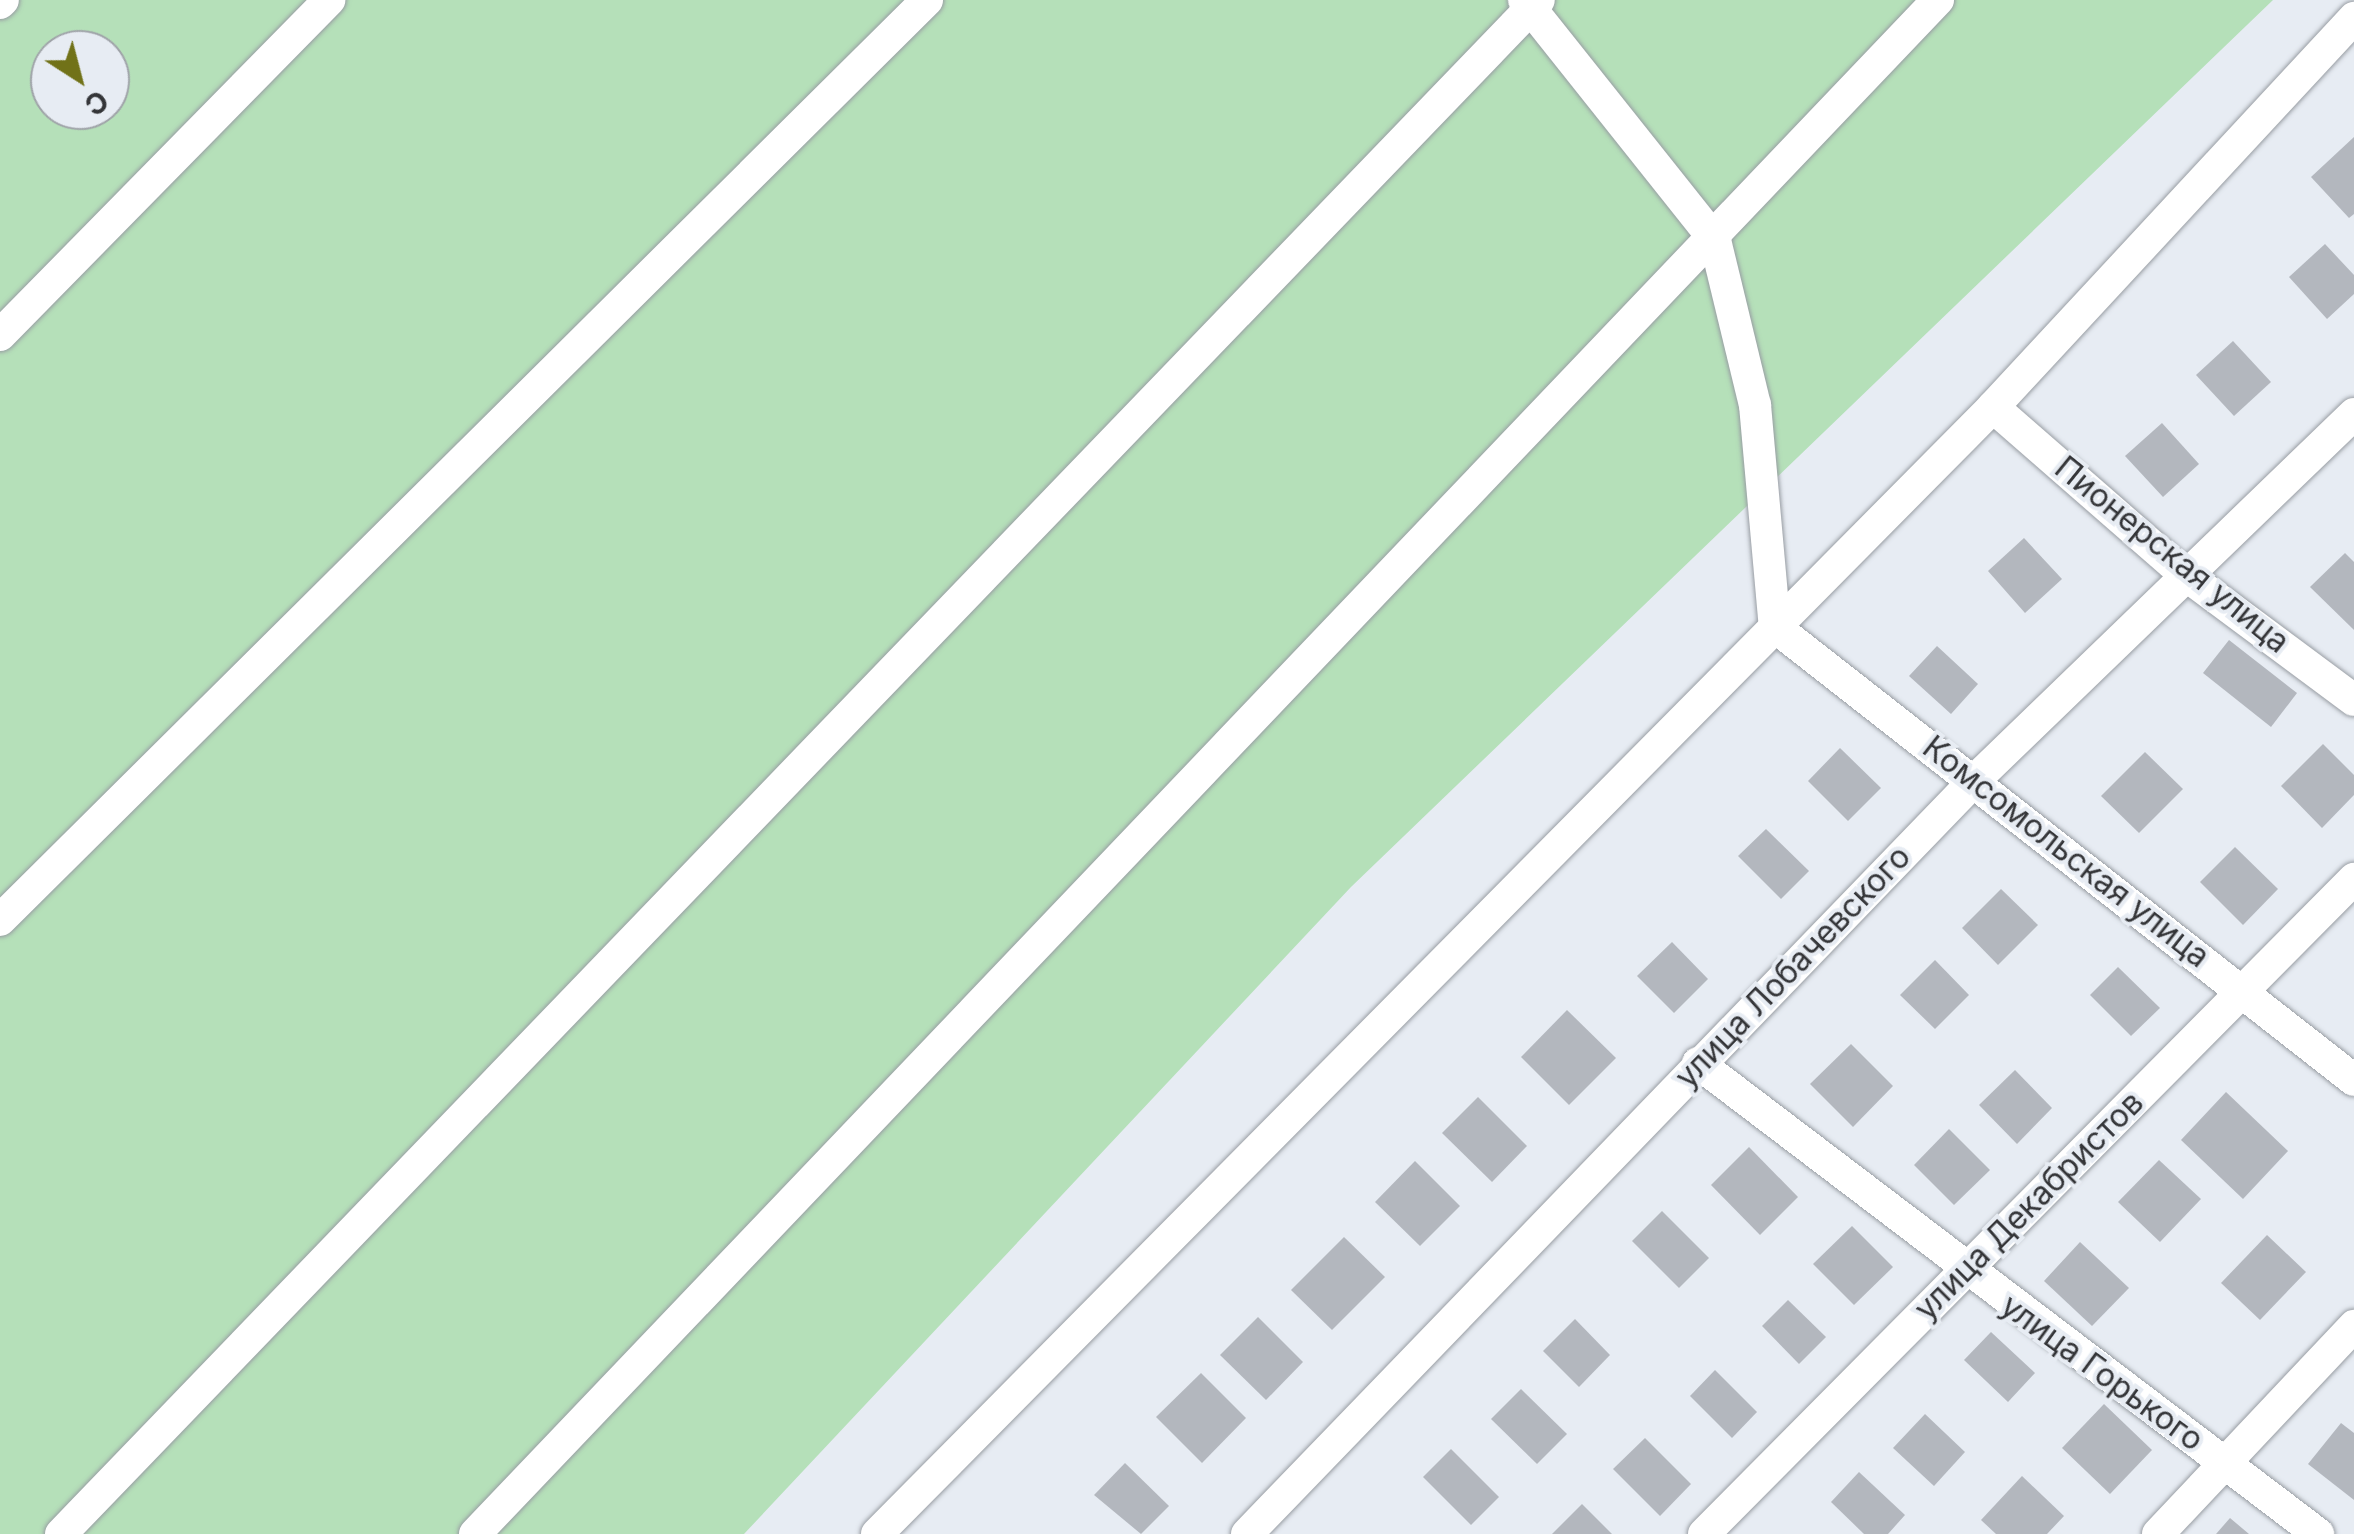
<!DOCTYPE html>
<meta charset="utf-8">
<style>
body{margin:0}
#map{position:relative;width:2354px;height:1534px;overflow:hidden;background:#e7ecf3;font-family:Inter,sans-serif}
div>[style]{position:absolute}
.green>*{inset:0;background:#b5e0b9}
.building>*{inset:0;background:#b3b7be}
.roads{filter:drop-shadow(0 0 2px #989da3) drop-shadow(0 0 2px #989da3)}
.minor>*{height:32px;margin:-16px;padding:0 16px;transform-origin:16px;border-radius:16px;background:#fff}
span{translate:-50% -50%;white-space:nowrap;text-align:center;line-height:1.15;-webkit-text-stroke:8px #e7ecf3;paint-order:stroke}
.street-label{font-size:32px;color:#343538}
.north{position:absolute;left:30px;top:30px;width:100px;height:100px;box-sizing:border-box;background:#e7ecf3;border:2px solid #9fa3a8;border-radius:50%;rotate:144deg;font-size:28px;font-weight:700;line-height:40px;text-align:center;color:#343538}
.north::after{content:'';display:block;margin:auto;width:35px;height:45px;background:#717218;clip-path:polygon(50% 0,100% 100%,50% 72%,0 100%)}
</style>
<div id="map">
<div class="green">
<div style="clip-path:polygon(evenodd,0 0,2273px 0,1351px 887px,744px 1534px,0 1534px,0 0,50px 50px,110px 50px,110px 110px,50px 110px,50px 50px)"></div>
</div>
<div class="building">
<div style="clip-path:polygon(2354px 137px,2354px 214px,2349px 218px,2311px 177px)"></div>
<div style="clip-path:polygon(2325px 244px,2354px 275px,2354px 294px,2327px 319px,2289px 277px)"></div>
<div style="clip-path:polygon(2233px 341px,2271px 382px,2234px 416px,2196px 375px)"></div>
<div style="clip-path:polygon(2162px 423px,2199px 464px,2163px 497px,2125px 456px)"></div>
<div style="clip-path:polygon(2024px 538px,2062px 579px,2025px 613px,1988px 571px)"></div>
<div style="clip-path:polygon(2345px 553px,2354px 562px,2354px 630px,2310px 587px)"></div>
<div style="clip-path:polygon(2229px 640px,2297px 693px,2271px 727px,2203px 673px)"></div>
<div style="clip-path:polygon(1937px 646px,1978px 684px,1951px 714px,1909px 676px)"></div>
<div style="clip-path:polygon(2323px 744px,2354px 775px,2354px 795px,2322px 828px,2281px 786px)"></div>
<div style="clip-path:polygon(1840px 748px,1881px 788px,1848px 821px,1808px 781px)"></div>
<div style="clip-path:polygon(2145px 752px,2183px 789px,2139px 833px,2101px 796px)"></div>
<div style="clip-path:polygon(1766px 829px,1809px 871px,1781px 899px,1738px 856px)"></div>
<div style="clip-path:polygon(2235px 847px,2278px 889px,2243px 925px,2200px 882px)"></div>
<div style="clip-path:polygon(2001px 889px,2038px 925px,1998px 965px,1962px 928px)"></div>
<div style="clip-path:polygon(1672px 942px,1708px 979px,1674px 1013px,1637px 976px)"></div>
<div style="clip-path:polygon(1935px 960px,1969px 995px,1935px 1029px,1900px 995px)"></div>
<div style="clip-path:polygon(2118px 967px,2160px 1008px,2131px 1036px,2090px 995px)"></div>
<div style="clip-path:polygon(1567px 1010px,1616px 1058px,1569px 1105px,1521px 1057px)"></div>
<div style="clip-path:polygon(1851px 1044px,1893px 1086px,1853px 1127px,1810px 1084px)"></div>
<div style="clip-path:polygon(2015px 1070px,2052px 1108px,2017px 1144px,1979px 1105px)"></div>
<div style="clip-path:polygon(2226px 1092px,2288px 1151px,2243px 1199px,2181px 1140px)"></div>
<div style="clip-path:polygon(1478px 1097px,1527px 1146px,1492px 1182px,1442px 1133px)"></div>
<div style="clip-path:polygon(1949px 1129px,1990px 1170px,1954px 1205px,1914px 1165px)"></div>
<div style="clip-path:polygon(1749px 1147px,1798px 1197px,1760px 1235px,1711px 1185px)"></div>
<div style="clip-path:polygon(2159px 1160px,2201px 1199px,2160px 1242px,2118px 1202px)"></div>
<div style="clip-path:polygon(1415px 1161px,1460px 1206px,1420px 1246px,1375px 1202px)"></div>
<div style="clip-path:polygon(1662px 1211px,1709px 1258px,1679px 1288px,1632px 1241px)"></div>
<div style="clip-path:polygon(1852px 1226px,1893px 1267px,1854px 1305px,1813px 1264px)"></div>
<div style="clip-path:polygon(2267px 1235px,2306px 1272px,2260px 1320px,2221px 1283px)"></div>
<div style="clip-path:polygon(1344px 1237px,1385px 1277px,1332px 1330px,1291px 1290px)"></div>
<div style="clip-path:polygon(2080px 1242px,2129px 1288px,2092px 1326px,2044px 1281px)"></div>
<div style="clip-path:polygon(1788px 1300px,1826px 1337px,1799px 1364px,1762px 1326px)"></div>
<div style="clip-path:polygon(1258px 1317px,1303px 1362px,1266px 1400px,1220px 1355px)"></div>
<div style="clip-path:polygon(1575px 1319px,1610px 1355px,1579px 1387px,1543px 1351px)"></div>
<div style="clip-path:polygon(1991px 1332px,2035px 1373px,2008px 1402px,1964px 1360px)"></div>
<div style="clip-path:polygon(1715px 1370px,1757px 1412px,1732px 1438px,1690px 1396px)"></div>
<div style="clip-path:polygon(1201px 1373px,1246px 1418px,1202px 1463px,1156px 1417px)"></div>
<div style="clip-path:polygon(1521px 1389px,1567px 1434px,1537px 1464px,1491px 1419px)"></div>
<div style="clip-path:polygon(2104px 1404px,2152px 1450px,2110px 1494px,2062px 1448px)"></div>
<div style="clip-path:polygon(1925px 1414px,1965px 1452px,1934px 1486px,1893px 1448px)"></div>
<div style="clip-path:polygon(2341px 1423px,2354px 1433px,2354px 1500px,2308px 1464px)"></div>
<div style="clip-path:polygon(1645px 1438px,1691px 1484px,1660px 1516px,1613px 1469px)"></div>
<div style="clip-path:polygon(1451px 1449px,1499px 1497px,1471px 1525px,1423px 1477px)"></div>
<div style="clip-path:polygon(1125px 1463px,1169px 1506px,1141px 1534px,1094px 1495px)"></div>
<div style="clip-path:polygon(1859px 1472px,1905px 1515px,1888px 1534px,1864px 1534px,1831px 1502px)"></div>
<div style="clip-path:polygon(2022px 1476px,2064px 1516px,2047px 1534px,1996px 1534px,1981px 1520px)"></div>
<div style="clip-path:polygon(1582px 1504px,1612px 1534px,1552px 1534px)"></div>
<div style="clip-path:polygon(2230px 1518px,2249px 1534px,2216px 1534px)"></div>
</div>
<div class="roads">
<div class="minor">
<div style="left:1524px;top:0;width:307px;rotate:51.5deg"></div>
<div style="left:1715px;top:240px;width:170px;rotate:76.4deg"></div>
<div style="left:1755px;top:405px;width:223px;rotate:84.9deg"></div>
<div style="left:1775px;top:627px;width:735px;rotate:38.04deg"></div>
<div style="left:0;top:3px;width:4px;rotate:-45deg"></div>
<div style="left:0;top:335px;width:470px;rotate:-45.5deg"></div>
<div style="left:1993px;top:407px;width:257px;rotate:41.1deg"></div>
<div style="left:2187px;top:576px;width:208px;rotate:36.6deg"></div>
<div style="left:0;top:920px;width:1306px;rotate:-44.78deg"></div>
<div style="left:1698px;top:1063px;width:779px;rotate:37.22deg"></div>
<div style="left:61px;top:1534px;width:2130px;rotate:-46.07deg"></div>
<div style="left:475px;top:1534px;width:2120px;rotate:-46.36deg"></div>
<div style="left:877px;top:1534px;width:1586px;rotate:-45.28deg"></div>
<div style="left:1993px;top:407px;width:531px;rotate:-47.14deg"></div>
<div style="left:1247px;top:1534px;width:1048px;rotate:-46.01deg"></div>
<div style="left:1975px;top:780px;width:527px;rotate:-44deg"></div>
<div style="left:1704px;top:1534px;width:923px;rotate:-45.22deg"></div>
<div style="left:2158px;top:1534px;width:286px;rotate:-46.7deg"></div>
</div>
</div>
<div class="street-label">
<span style="left:2172px;top:555px;rotate:39deg">Пионерская улица</span>
<span style="left:2066px;top:852px;rotate:38deg">Комсомольская улица</span>
<span style="left:1793px;top:967px;rotate:-46deg">улица Лобачевского</span>
<span style="left:2029px;top:1206px;rotate:-45deg">улица Декабристов</span>
<span style="left:2102px;top:1373px;rotate:36deg">улица Горького</span>
</div>
<div class="north">С</div>
</div>
